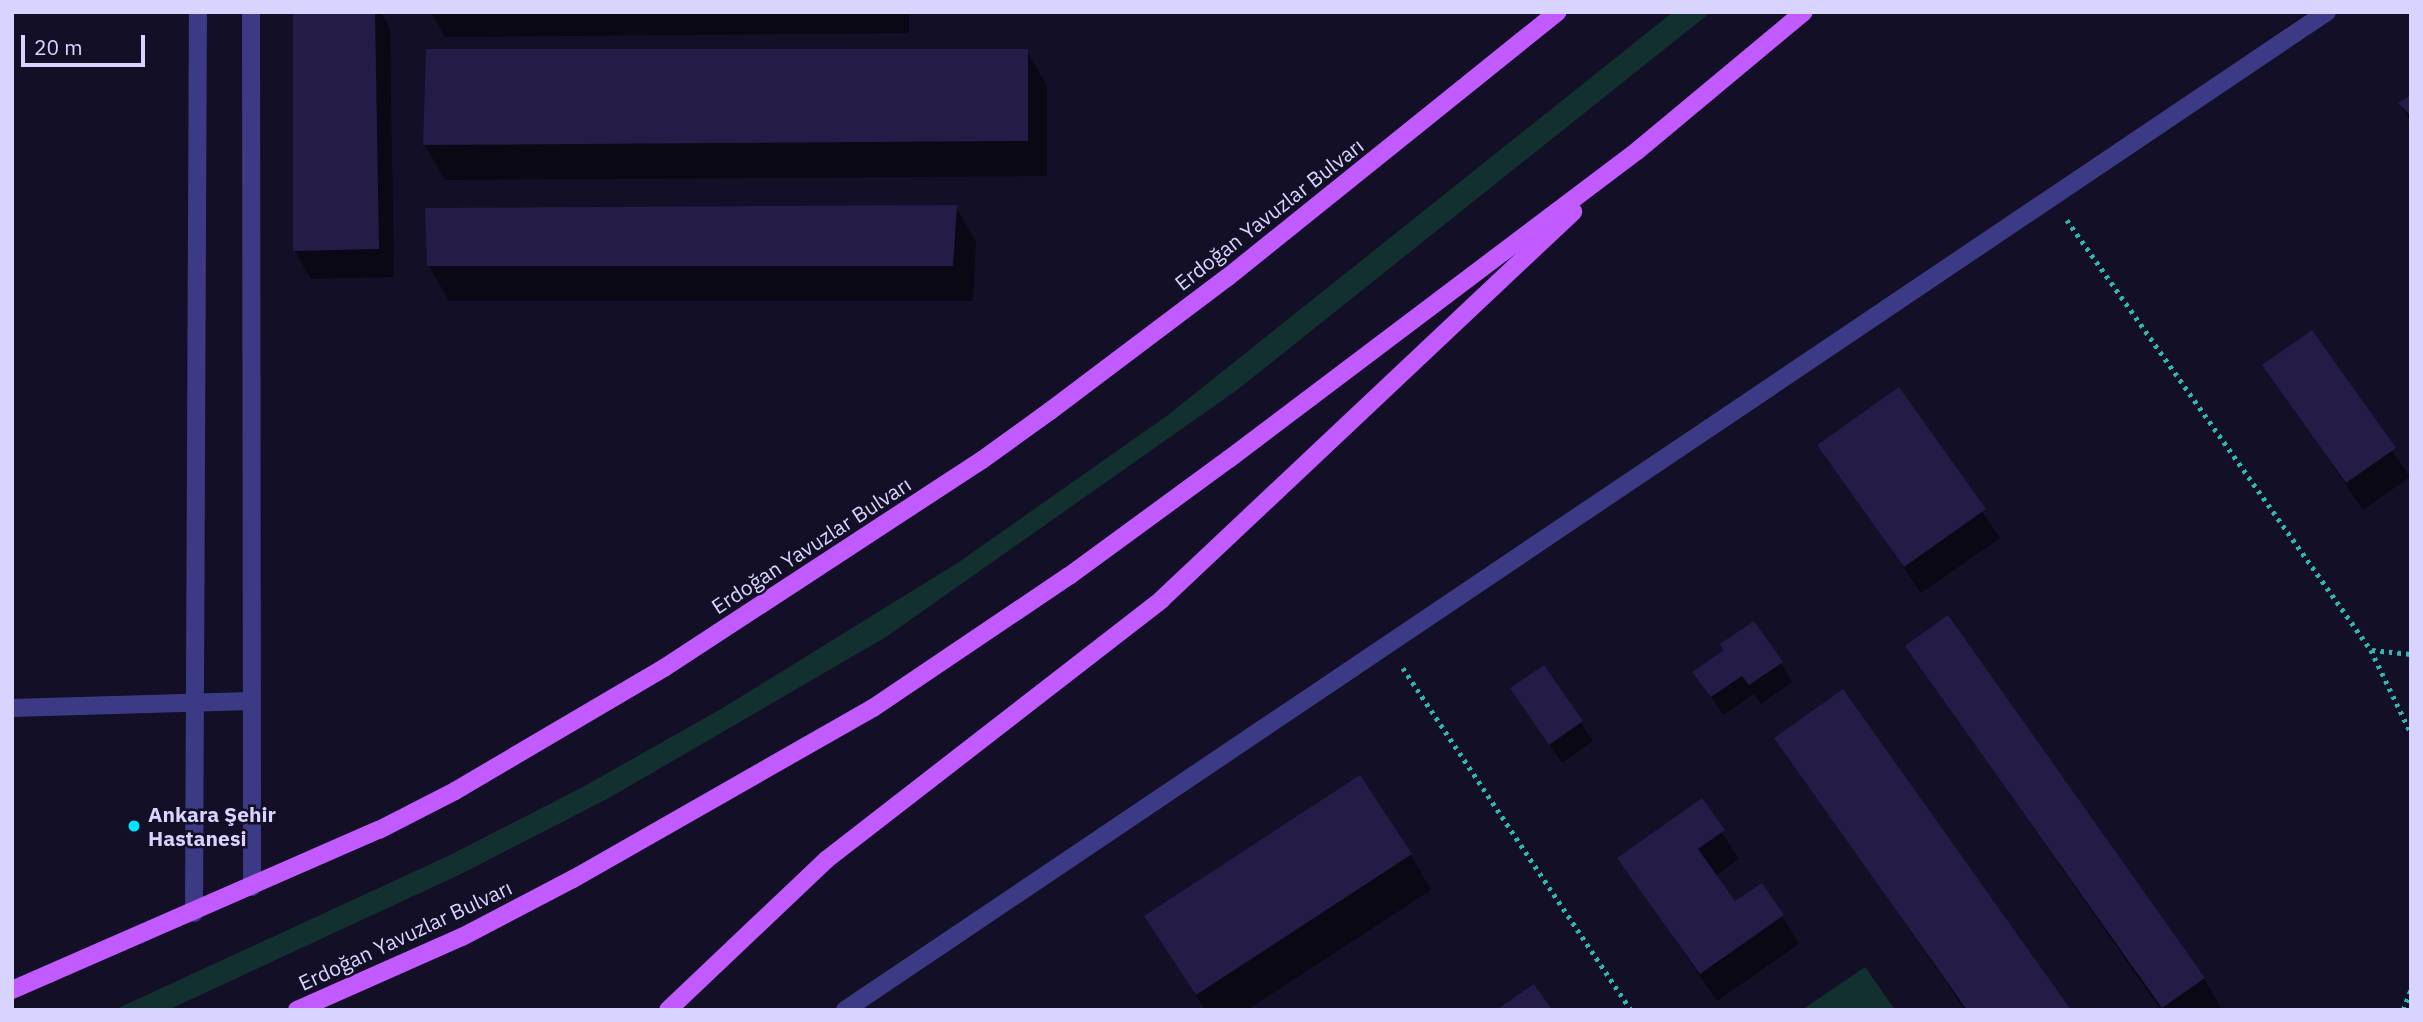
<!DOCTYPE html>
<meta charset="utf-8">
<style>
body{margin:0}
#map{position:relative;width:2423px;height:1022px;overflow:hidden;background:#130f26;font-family:"IBM Plex Sans",sans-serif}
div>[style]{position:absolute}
.green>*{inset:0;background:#12302f}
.shadow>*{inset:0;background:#0007}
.building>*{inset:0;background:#241b47}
.path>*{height:4.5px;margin-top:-2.25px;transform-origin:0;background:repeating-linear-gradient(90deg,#2fb8b0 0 3.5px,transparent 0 8.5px)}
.service>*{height:18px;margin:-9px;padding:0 9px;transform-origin:9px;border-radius:9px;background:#3d3a85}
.minor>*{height:18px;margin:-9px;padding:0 9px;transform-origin:9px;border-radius:9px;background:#3d3a85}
.primary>*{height:18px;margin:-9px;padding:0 9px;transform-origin:9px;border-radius:9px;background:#c25bff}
.dots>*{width:19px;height:19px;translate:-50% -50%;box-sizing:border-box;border:4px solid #130f26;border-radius:50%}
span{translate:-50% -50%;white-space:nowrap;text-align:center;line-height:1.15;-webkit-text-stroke:5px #130f26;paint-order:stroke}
.street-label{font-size:21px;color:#d9d4ff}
.poi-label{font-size:21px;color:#d9d4ff;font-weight:700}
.left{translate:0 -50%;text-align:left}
.frame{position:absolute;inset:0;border:14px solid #d9d4ff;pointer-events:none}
.scale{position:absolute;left:21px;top:35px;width:124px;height:32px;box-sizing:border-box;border:4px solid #d9d4ff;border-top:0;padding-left:9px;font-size:21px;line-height:24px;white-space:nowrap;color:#d9d4ff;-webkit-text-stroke:5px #130f26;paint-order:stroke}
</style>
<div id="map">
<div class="green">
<div style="clip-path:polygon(1673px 12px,1711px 12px,1237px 390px,886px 637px,609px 798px,461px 874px,168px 1010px,114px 1010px,448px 856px,581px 788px,721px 709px,959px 562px,1168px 415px)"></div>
<div style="clip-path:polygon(1865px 967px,1895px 1010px,1802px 1010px)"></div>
</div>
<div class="shadow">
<div style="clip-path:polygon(295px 12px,381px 12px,390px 28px,394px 277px,311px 279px,295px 251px)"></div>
<div style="clip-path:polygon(431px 12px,909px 12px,909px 33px,445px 37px)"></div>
<div style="clip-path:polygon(1027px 51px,1047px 86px,1047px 176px,445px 180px,425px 145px)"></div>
<div style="clip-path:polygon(2411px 97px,2411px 122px,2400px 104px)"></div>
<div style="clip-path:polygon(956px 207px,976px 242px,973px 301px,449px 301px,429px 266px)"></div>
<div style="clip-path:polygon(2312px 333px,2410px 477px,2363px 510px,2265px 366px)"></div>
<div style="clip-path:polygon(1899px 390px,2000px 538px,1921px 593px,1820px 445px)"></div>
<div style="clip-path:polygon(1907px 647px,2204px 978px,2222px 1010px,2161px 1010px)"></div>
<div style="clip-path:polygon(1726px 650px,1781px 663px,1792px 682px,1761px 704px,1754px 694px,1723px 715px,1695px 672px)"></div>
<div style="clip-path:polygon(1543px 667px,1593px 741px,1562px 763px,1512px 689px)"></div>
<div style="clip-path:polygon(1777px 738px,2069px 1010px,1965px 1010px)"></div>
<div style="clip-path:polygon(1701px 801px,1739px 859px,1715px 876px,1734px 904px,1782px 916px,1799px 944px,1717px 1001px,1620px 858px)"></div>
<div style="clip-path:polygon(1411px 855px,1431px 890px,1247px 1010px,1205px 1010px,1147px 916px)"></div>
</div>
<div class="building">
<div style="clip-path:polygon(293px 12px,375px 12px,379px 249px,293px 251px)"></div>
<div style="clip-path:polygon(426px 49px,1028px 49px,1028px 141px,423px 145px)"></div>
<div style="clip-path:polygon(2411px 95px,2411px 116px,2398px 103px)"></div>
<div style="clip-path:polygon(957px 205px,953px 266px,427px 266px,425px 208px)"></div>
<div style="clip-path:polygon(2312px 330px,2396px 448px,2346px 483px,2262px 365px)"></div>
<div style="clip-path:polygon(1899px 387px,1986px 509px,1904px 567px,1817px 445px)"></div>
<div style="clip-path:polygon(1948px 615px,2205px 978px,2162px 1008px,1905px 646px)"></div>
<div style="clip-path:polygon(1754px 621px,1783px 662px,1749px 685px,1742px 676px,1711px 697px,1692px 672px,1724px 650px,1720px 644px)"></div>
<div style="clip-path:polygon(1544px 665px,1583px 721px,1549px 745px,1510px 688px)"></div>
<div style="clip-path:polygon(1843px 689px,2071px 1010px,1967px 1010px,1774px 738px)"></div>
<div style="clip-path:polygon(1360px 775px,1412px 854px,1196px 995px,1144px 916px)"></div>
<div style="clip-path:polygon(1702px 798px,1725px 830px,1698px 849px,1735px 901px,1762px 883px,1784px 915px,1700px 974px,1617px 858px)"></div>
<div style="clip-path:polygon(1534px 984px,1552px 1010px,1496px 1010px)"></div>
</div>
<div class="path">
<div style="left:2067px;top:220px;width:527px;rotate:54.74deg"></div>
<div style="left:2371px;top:650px;width:92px;rotate:64.3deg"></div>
<div style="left:2372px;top:650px;width:39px;rotate:6deg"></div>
<div style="left:1403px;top:668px;width:411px;rotate:56.3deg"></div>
<div style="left:2403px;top:1010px;width:22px;rotate:-69deg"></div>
</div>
<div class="service">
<div style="left:12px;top:708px;width:239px;rotate:-1.7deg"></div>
</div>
<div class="minor">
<div style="left:251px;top:12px;width:875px;rotate:89.93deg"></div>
<div style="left:194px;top:913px;width:901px;rotate:-89.75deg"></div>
<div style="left:845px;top:1010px;width:1787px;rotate:-33.96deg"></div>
</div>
<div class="primary">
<div style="left:12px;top:990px;width:400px;rotate:-23.6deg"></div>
<div style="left:379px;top:830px;width:85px;rotate:-27.2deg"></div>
<div style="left:455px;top:791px;width:243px;rotate:-30.5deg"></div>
<div style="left:664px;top:668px;width:380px;rotate:-33.2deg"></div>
<div style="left:982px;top:460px;width:84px;rotate:-35.8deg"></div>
<div style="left:1050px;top:411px;width:223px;rotate:-37deg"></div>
<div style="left:1228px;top:277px;width:423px;rotate:-38.8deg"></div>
<div style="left:297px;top:1010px;width:180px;rotate:-23.9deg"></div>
<div style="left:462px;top:937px;width:125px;rotate:-27.6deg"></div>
<div style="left:573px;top:879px;width:345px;rotate:-29.7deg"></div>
<div style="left:873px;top:708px;width:236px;rotate:-34deg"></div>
<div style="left:1069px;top:576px;width:198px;rotate:-36.2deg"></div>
<div style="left:1229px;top:459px;width:511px;rotate:-37.05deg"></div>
<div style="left:1637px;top:151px;width:217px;rotate:-39.8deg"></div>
<div style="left:668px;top:1010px;width:218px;rotate:-43.5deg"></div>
<div style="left:826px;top:860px;width:425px;rotate:-37.8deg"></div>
<div style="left:1162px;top:599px;width:565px;rotate:-43.28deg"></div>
</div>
<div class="dots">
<div style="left:134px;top:826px;background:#00e5ff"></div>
</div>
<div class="street-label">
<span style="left:1269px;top:214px;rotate:-38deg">Erdoğan Yavuzlar Bulvarı</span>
<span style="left:811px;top:545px;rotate:-33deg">Erdoğan Yavuzlar Bulvarı</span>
<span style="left:405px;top:935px;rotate:-25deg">Erdoğan Yavuzlar Bulvarı</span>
</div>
<div class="poi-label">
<span class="left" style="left:148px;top:826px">Ankara Şehir<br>Hastanesi</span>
</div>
<div class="frame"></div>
<div class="scale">20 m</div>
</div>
